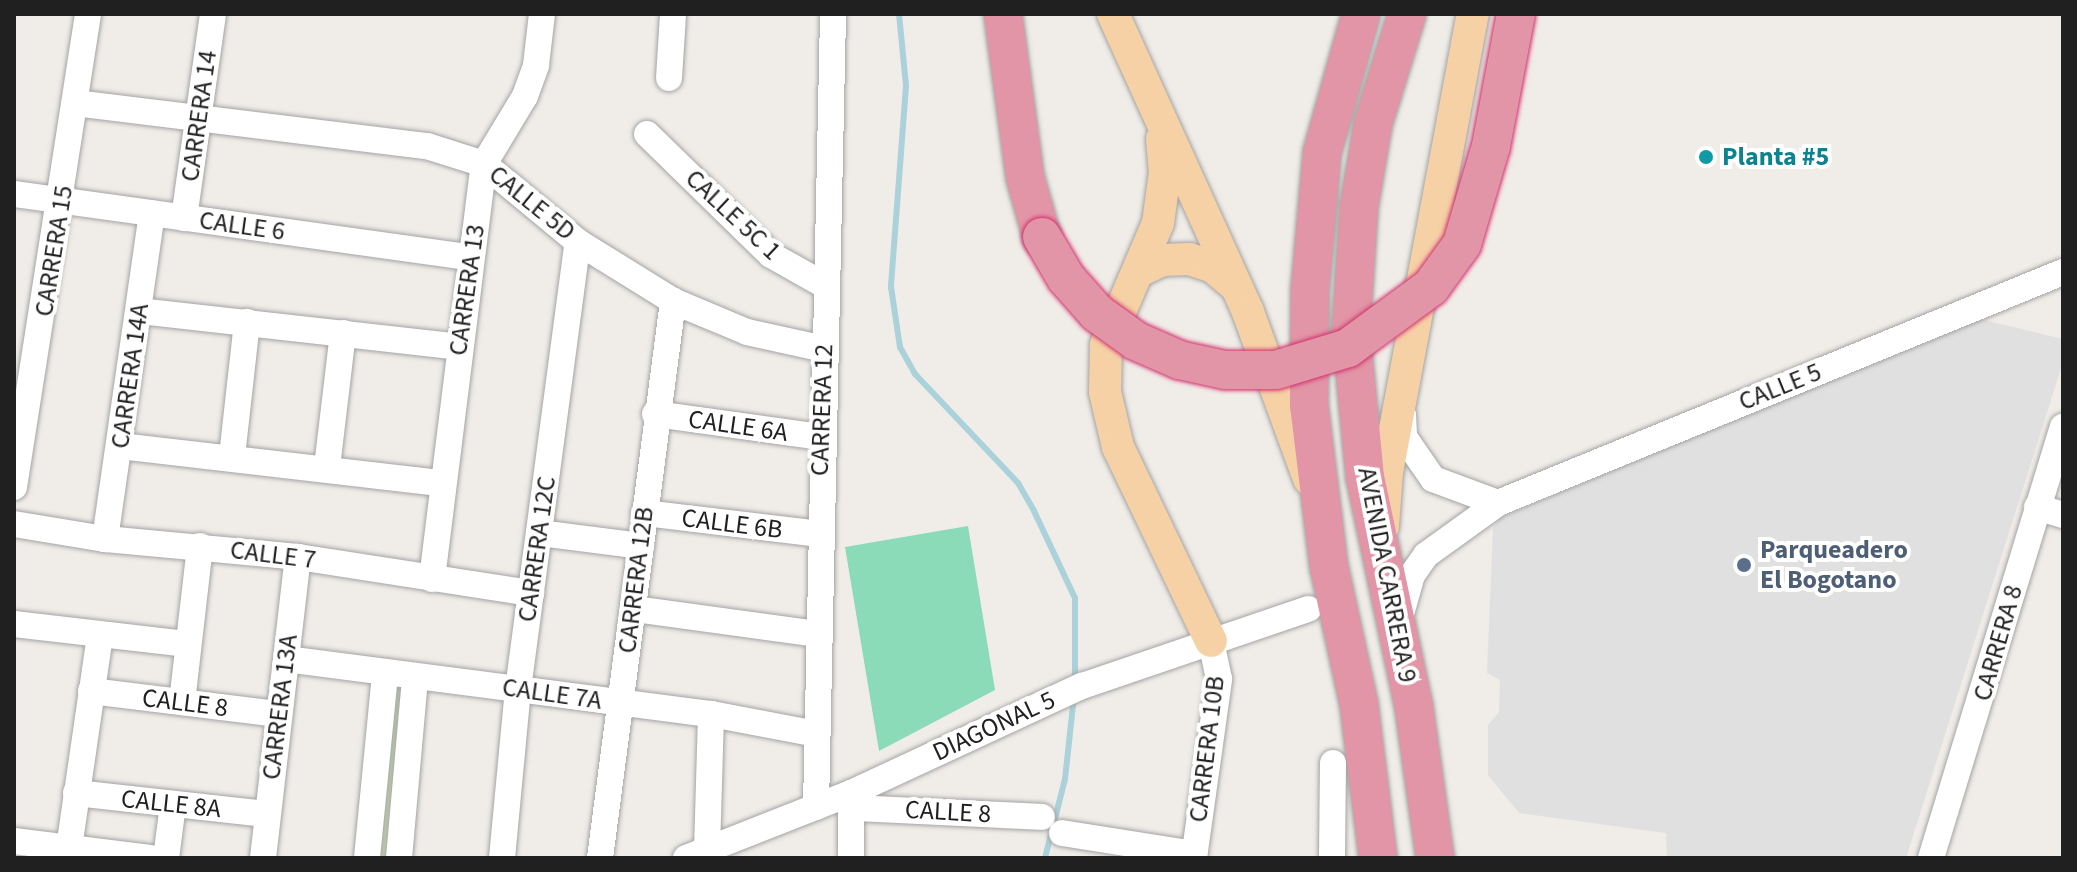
<!DOCTYPE html>
<style>
body{margin:0}
#map{position:relative;width:2077px;height:872px;overflow:hidden;background:#f0ede8;font-family:"Source Sans 3",sans-serif}
div>[style]{position:absolute}
.grass>*{inset:0;background:#cee7b1}
.pitch>*{inset:0;background:#8bdab8}
.parking>*{inset:0;background:#e0e0e0}
.stream>*{height:6px;margin:-3px;padding:0 3px;transform-origin:3px;border-radius:3px;background:#abd2db}
.roads{filter:drop-shadow(0 0 2px #a4a4a4) drop-shadow(0 0 2px #a4a4a4)}
.minor>*{height:26px;margin:-13px;padding:0 13px;transform-origin:13px;border-radius:13px;background:#fff}
.major>*{height:32px;margin:-16px;padding:0 16px;transform-origin:16px;border-radius:16px;background:#f6d1a6}
.highway>*{height:38px;margin:-19px;padding:0 19px;transform-origin:19px;border-radius:19px;background:#e295a6}
.bridges{filter:drop-shadow(0 0 2px #d1326f) drop-shadow(0 0 2px #d1326f)}
.highway-bridge>*{height:38px;margin:-19px;padding:0 19px;transform-origin:19px;border-radius:19px;background:#e295a6}
.dots>*{width:22px;height:22px;translate:-50% -50%;box-sizing:border-box;border:4px solid #fff;border-radius:50%}
span{translate:-50% -50%;white-space:nowrap;text-align:center;line-height:1.15;-webkit-text-stroke:8px #fff;paint-order:stroke}
.street-label{font-size:26px;color:#202020}
.culture-label{font-size:26px;color:#0d838f;font-weight:700}
.left{translate:0 -50%;text-align:left}
.service-label{font-size:26px;color:#4e5e75;font-weight:700}
.frame{position:absolute;inset:0;border:16px solid #202020;pointer-events:none}
</style>
<div id="map">
<div class="grass">
<div style="clip-path:polygon(388px 680px,410px 683px,393px 858px,374px 858px)"></div>
</div>
<div class="pitch">
<div style="clip-path:polygon(968px 526px,995px 690px,879px 751px,845px 547px)"></div>
</div>
<div class="parking">
<div style="clip-path:polygon(1976px 318px,2063px 339px,2063px 362px,1906px 858px,1667px 858px,1666px 833px,1519px 813px,1488px 775px,1488px 725px,1499px 712px,1500px 680px,1487px 673px,1493px 528px,1500px 518px)"></div>
</div>
<div class="stream">
<div style="left:899px;top:14px;width:72px;rotate:84.4deg"></div>
<div style="left:906px;top:86px;width:202px;rotate:94.3deg"></div>
<div style="left:891px;top:287px;width:61px;rotate:81.5deg"></div>
<div style="left:900px;top:347px;width:31px;rotate:61deg"></div>
<div style="left:915px;top:374px;width:150px;rotate:46.6deg"></div>
<div style="left:1018px;top:483px;width:32px;rotate:60deg"></div>
<div style="left:1034px;top:511px;width:96px;rotate:64.8deg"></div>
<div style="left:1075px;top:598px;width:83px;rotate:90deg"></div>
<div style="left:1045px;top:858px;width:81px;rotate:-75.8deg"></div>
<div style="left:1065px;top:779px;width:83px;rotate:-83.8deg"></div>
</div>
<div class="roads">
<div class="minor">
<div style="left:669px;top:78px;width:64px;rotate:-86.4deg"></div>
<div style="left:75px;top:103px;width:355px;rotate:7deg"></div>
<div style="left:427px;top:146px;width:60px;rotate:17.5deg"></div>
<div style="left:484px;top:164px;width:122px;rotate:39.7deg"></div>
<div style="left:578px;top:242px;width:112px;rotate:31.8deg"></div>
<div style="left:673px;top:301px;width:80px;rotate:22.7deg"></div>
<div style="left:747px;top:332px;width:79px;rotate:12.4deg"></div>
<div style="left:647px;top:134px;width:173px;rotate:44.3deg"></div>
<div style="left:771px;top:255px;width:63px;rotate:29.4deg"></div>
<div style="left:14px;top:194px;width:460px;rotate:7.9deg"></div>
<div style="left:184px;top:218px;width:206px;rotate:-81.9deg"></div>
<div style="left:140px;top:311px;width:321px;rotate:6.4deg"></div>
<div style="left:655px;top:414px;width:168px;rotate:7.9deg"></div>
<div style="left:1403px;top:415px;width:22px;rotate:87deg"></div>
<div style="left:1404px;top:437px;width:51px;rotate:55.4deg"></div>
<div style="left:1433px;top:479px;width:69px;rotate:20.3deg"></div>
<div style="left:120px;top:446px;width:324px;rotate:6.6deg"></div>
<div style="left:232px;top:456px;width:135px;rotate:-83.6deg"></div>
<div style="left:327px;top:467px;width:135px;rotate:-83.2deg"></div>
<div style="left:14px;top:487px;width:479px;rotate:-81.1deg"></div>
<div style="left:2037px;top:507px;width:27px;rotate:17deg"></div>
<div style="left:644px;top:513px;width:177px;rotate:6.8deg"></div>
<div style="left:14px;top:524px;width:92px;rotate:9.4deg"></div>
<div style="left:105px;top:539px;width:194px;rotate:5.3deg"></div>
<div style="left:298px;top:557px;width:236px;rotate:8.8deg"></div>
<div style="left:540px;top:533px;width:102px;rotate:7.3deg"></div>
<div style="left:105px;top:539px;width:329px;rotate:-81.8deg"></div>
<div style="left:432px;top:579px;width:418px;rotate:-82.9deg"></div>
<div style="left:484px;top:164px;width:79px;rotate:-58.9deg"></div>
<div style="left:525px;top:96px;width:33px;rotate:-70deg"></div>
<div style="left:536px;top:65px;width:51px;rotate:-83.3deg"></div>
<div style="left:634px;top:609px;width:184px;rotate:7.8deg"></div>
<div style="left:1399px;top:621px;width:48px;rotate:-74.2deg"></div>
<div style="left:1412px;top:575px;width:24px;rotate:-55deg"></div>
<div style="left:1426px;top:555px;width:89px;rotate:-35.8deg"></div>
<div style="left:1498px;top:503px;width:610px;rotate:-22.24deg"></div>
<div style="left:14px;top:624px;width:175px;rotate:6.6deg"></div>
<div style="left:286px;top:659px;width:429px;rotate:7.4deg"></div>
<div style="left:711px;top:714px;width:108px;rotate:10.7deg"></div>
<div style="left:91px;top:691px;width:189px;rotate:7deg"></div>
<div style="left:182px;top:702px;width:157px;rotate:-83.4deg"></div>
<div style="left:76px;top:793px;width:191px;rotate:6.3deg"></div>
<div style="left:851px;top:793px;width:65px;rotate:90deg"></div>
<div style="left:816px;top:807px;width:793px;rotate:-88.77deg"></div>
<div style="left:854px;top:808px;width:188px;rotate:2.7deg"></div>
<div style="left:1062px;top:833px;width:134px;rotate:9deg"></div>
<div style="left:14px;top:841px;width:137px;rotate:7.1deg"></div>
<div style="left:69px;top:848px;width:215px;rotate:-81.7deg"></div>
<div style="left:707px;top:850px;width:136px;rotate:-88.3deg"></div>
<div style="left:166px;top:858px;width:53px;rotate:-82.5deg"></div>
<div style="left:263px;top:858px;width:303px;rotate:-83.4deg"></div>
<div style="left:367px;top:858px;width:185px;rotate:-84.4deg"></div>
<div style="left:399px;top:858px;width:182px;rotate:-84.9deg"></div>
<div style="left:502px;top:858px;width:170px;rotate:-84.6deg"></div>
<div style="left:518px;top:689px;width:451px;rotate:-82.4deg"></div>
<div style="left:600px;top:858px;width:562px;rotate:-82.53deg"></div>
<div style="left:686px;top:858px;width:177px;rotate:-21.5deg"></div>
<div style="left:851px;top:793px;width:255px;rotate:-24.9deg"></div>
<div style="left:1082px;top:686px;width:239px;rotate:-18.8deg"></div>
<div style="left:1194px;top:858px;width:181px;rotate:-82deg"></div>
<div style="left:1219px;top:679px;width:39px;rotate:-102deg"></div>
<div style="left:1332px;top:858px;width:95px;rotate:-89.4deg"></div>
<div style="left:1931px;top:858px;width:451px;rotate:-73deg"></div>
</div>
<div class="major">
<div style="left:1113px;top:14px;width:327px;rotate:65.6deg"></div>
<div style="left:1248px;top:312px;width:178px;rotate:69.9deg"></div>
<div style="left:1162px;top:139px;width:33px;rotate:85deg"></div>
<div style="left:1165px;top:172px;width:51px;rotate:97.8deg"></div>
<div style="left:1158px;top:223px;width:133px;rotate:113.1deg"></div>
<div style="left:1106px;top:345px;width:47px;rotate:91.2deg"></div>
<div style="left:1105px;top:392px;width:57px;rotate:76.7deg"></div>
<div style="left:1118px;top:447px;width:215px;rotate:64.4deg"></div>
<div style="left:1139px;top:271px;width:26px;rotate:-25deg"></div>
<div style="left:1163px;top:260px;width:26px;rotate:-2deg"></div>
<div style="left:1189px;top:259px;width:25px;rotate:18deg"></div>
<div style="left:1213px;top:267px;width:26px;rotate:40deg"></div>
<div style="left:1383px;top:526px;width:54px;rotate:-85.8deg"></div>
<div style="left:1387px;top:472px;width:466px;rotate:-79.4deg"></div>
</div>
<div class="highway">
<div style="left:1003px;top:14px;width:164px;rotate:82.3deg"></div>
<div style="left:1025px;top:177px;width:62px;rotate:74.2deg"></div>
<div style="left:1361px;top:14px;width:144px;rotate:105.7deg"></div>
<div style="left:1322px;top:153px;width:137px;rotate:95deg"></div>
<div style="left:1310px;top:289px;width:116px;rotate:90.5deg"></div>
<div style="left:1309px;top:405px;width:163px;rotate:83deg"></div>
<div style="left:1329px;top:567px;width:141px;rotate:77.7deg"></div>
<div style="left:1359px;top:705px;width:154px;rotate:82.9deg"></div>
<div style="left:1407px;top:14px;width:115px;rotate:107.2deg"></div>
<div style="left:1373px;top:124px;width:84px;rotate:99.6deg"></div>
<div style="left:1359px;top:207px;width:125px;rotate:93.7deg"></div>
<div style="left:1351px;top:332px;width:146px;rotate:84.5deg"></div>
<div style="left:1365px;top:477px;width:236px;rotate:78deg"></div>
<div style="left:1414px;top:708px;width:151px;rotate:82deg"></div>
</div>
</div>
<div class="bridges">
<div class="highway-bridge">
<div style="left:1042px;top:237px;width:48px;rotate:59.7deg"></div>
<div style="left:1066px;top:278px;width:47px;rotate:48.5deg"></div>
<div style="left:1097px;top:313px;width:48px;rotate:35.7deg"></div>
<div style="left:1136px;top:341px;width:47px;rotate:23.8deg"></div>
<div style="left:1179px;top:360px;width:47px;rotate:12.3deg"></div>
<div style="left:1225px;top:370px;width:51px"></div>
<div style="left:1276px;top:370px;width:75px;rotate:-17deg"></div>
<div style="left:1348px;top:348px;width:103px;rotate:-36.3deg"></div>
<div style="left:1431px;top:287px;width:53px;rotate:-54.2deg"></div>
<div style="left:1462px;top:244px;width:102px;rotate:-73.5deg"></div>
<div style="left:1491px;top:146px;width:134px;rotate:-79.3deg"></div>
</div>
</div>
<div class="dots">
<div style="left:1706px;top:157px;background:#0f9aa8"></div>
<div style="left:1744px;top:565px;background:#5c6f8a"></div>
</div>
<div class="street-label">
<span style="left:199px;top:116px;rotate:-82deg">CARRERA 14</span>
<span style="left:532px;top:203px;rotate:39deg">CALLE 5D</span>
<span style="left:733px;top:215px;rotate:43deg">CALLE 5C 1</span>
<span style="left:242px;top:226px;rotate:8deg">CALLE 6</span>
<span style="left:54px;top:251px;rotate:-81deg">CARRERA 15</span>
<span style="left:467px;top:290px;rotate:-82deg">CARRERA 13</span>
<span style="left:130px;top:376px;rotate:-82deg">CARRERA 14A</span>
<span style="left:1780px;top:387px;rotate:-22deg">CALLE 5</span>
<span style="left:822px;top:410px;rotate:-88deg">CARRERA 12</span>
<span style="left:738px;top:426px;rotate:8deg">CALLE 6A</span>
<span style="left:732px;top:524px;rotate:7deg">CALLE 6B</span>
<span style="left:537px;top:549px;rotate:-82deg">CARRERA 12C</span>
<span style="left:273px;top:555px;rotate:7deg">CALLE 7</span>
<span style="left:1387px;top:575px;rotate:79deg">AVENIDA CARRERA 9</span>
<span style="left:636px;top:580px;rotate:-83deg">CARRERA 12B</span>
<span style="left:1998px;top:643px;rotate:-74deg">CARRERA 8</span>
<span style="left:552px;top:694px;rotate:8deg">CALLE 7A</span>
<span style="left:185px;top:703px;rotate:7deg">CALLE 8</span>
<span style="left:280px;top:707px;rotate:-83deg">CARRERA 13A</span>
<span style="left:994px;top:726px;rotate:-25deg">DIAGONAL 5</span>
<span style="left:1207px;top:749px;rotate:-83deg">CARRERA 10B</span>
<span style="left:171px;top:804px;rotate:6deg">CALLE 8A</span>
<span style="left:948px;top:812px;rotate:3deg">CALLE 8</span>
</div>
<div class="culture-label">
<span class="left" style="left:1722px;top:157px">Planta #5</span>
</div>
<div class="service-label">
<span class="left" style="left:1760px;top:565px">Parqueadero<br>El Bogotano</span>
</div>
<div class="frame"></div>
</div>
